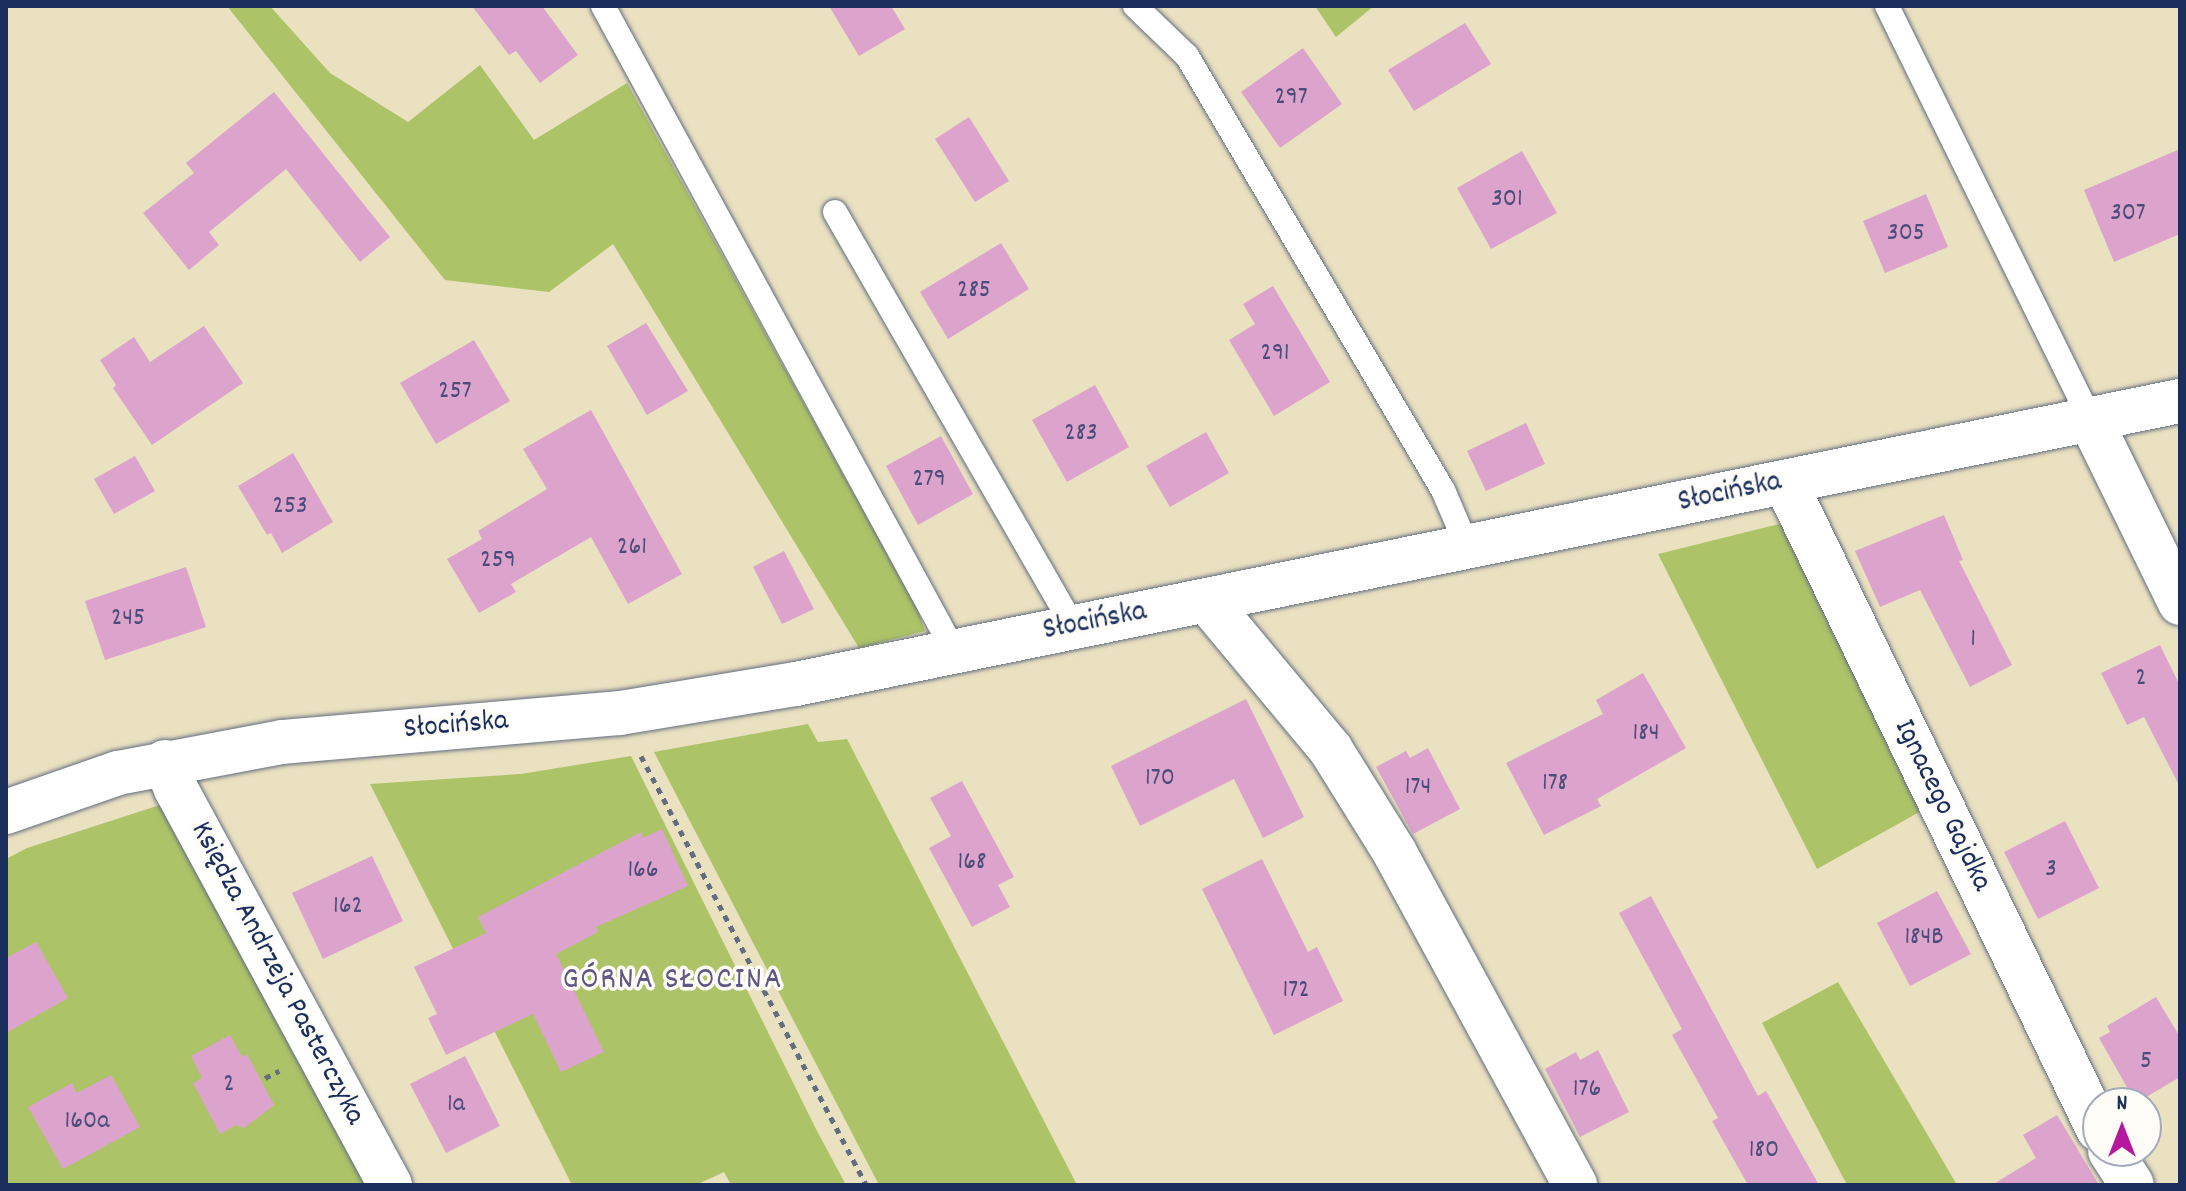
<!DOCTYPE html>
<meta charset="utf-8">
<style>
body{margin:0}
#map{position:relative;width:2186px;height:1191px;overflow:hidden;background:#eae1c0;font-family:Dekko,sans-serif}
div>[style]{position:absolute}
.green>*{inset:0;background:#adc368}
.building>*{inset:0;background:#dca4cc}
.path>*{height:5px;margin-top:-2.5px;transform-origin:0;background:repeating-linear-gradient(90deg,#636d80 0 6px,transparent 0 12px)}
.roads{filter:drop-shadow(0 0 2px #636d80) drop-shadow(0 0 2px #636d80)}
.service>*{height:24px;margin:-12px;padding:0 12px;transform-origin:12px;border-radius:12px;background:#fff}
.minor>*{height:44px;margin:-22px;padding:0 22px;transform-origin:22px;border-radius:22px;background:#fff}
.tertiary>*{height:44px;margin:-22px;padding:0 22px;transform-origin:22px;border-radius:22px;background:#fff}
span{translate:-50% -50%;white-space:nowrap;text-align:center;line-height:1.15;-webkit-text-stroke:7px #fdfcf7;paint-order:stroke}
.number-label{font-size:26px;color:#4b4c7a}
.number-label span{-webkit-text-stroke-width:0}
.street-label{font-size:30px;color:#1b2f5e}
.neighbourhood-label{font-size:32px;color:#5f5884;letter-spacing:2px}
.frame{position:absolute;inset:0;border:8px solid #1b2f5e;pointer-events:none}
.north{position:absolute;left:2082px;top:1087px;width:80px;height:80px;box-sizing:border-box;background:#fdfcf7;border:2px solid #a3aaba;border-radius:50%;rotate:0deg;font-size:22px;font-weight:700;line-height:32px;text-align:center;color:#1b2f5e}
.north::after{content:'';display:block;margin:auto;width:28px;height:36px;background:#b5179e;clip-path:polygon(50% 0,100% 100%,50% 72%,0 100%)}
</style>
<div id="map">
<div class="green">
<div style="clip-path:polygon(227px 6px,270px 6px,330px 73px,408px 122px,480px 65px,534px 140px,627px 83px,917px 608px,925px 631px,859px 648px,613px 244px,549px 292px,445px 280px)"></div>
<div style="clip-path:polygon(1315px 6px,1374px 6px,1336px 37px)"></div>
<div style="clip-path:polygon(1779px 524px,1792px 535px,1923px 810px,1817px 869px,1658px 554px)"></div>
<div style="clip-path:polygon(808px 724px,818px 742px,847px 739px,1077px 1185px,879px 1185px,654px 752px)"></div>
<div style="clip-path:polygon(631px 756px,816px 1129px,846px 1185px,731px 1185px,724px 1172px,696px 1185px,572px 1185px,370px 784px,521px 774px)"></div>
<div style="clip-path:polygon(163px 804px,370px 1185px,6px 1185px,6px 859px,27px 848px)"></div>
<div style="clip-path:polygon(1838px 982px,1957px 1185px,1847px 1185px,1762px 1023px)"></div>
</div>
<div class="building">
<div style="clip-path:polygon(472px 6px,542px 6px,578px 55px,540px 83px,516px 51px,509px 55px)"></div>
<div style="clip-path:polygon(829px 6px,891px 6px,905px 29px,859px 56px)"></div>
<div style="clip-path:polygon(1465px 23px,1491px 64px,1414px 111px,1388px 70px)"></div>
<div style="clip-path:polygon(1303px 48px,1342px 104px,1280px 148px,1241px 92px)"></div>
<div style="clip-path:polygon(274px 92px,390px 237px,360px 262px,286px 169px,209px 232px,219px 245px,189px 270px,143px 213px,194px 173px,186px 163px)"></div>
<div style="clip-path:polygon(969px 117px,1009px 181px,975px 202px,935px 139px)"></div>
<div style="clip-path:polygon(2180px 149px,2180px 234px,2114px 262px,2084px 190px)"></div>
<div style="clip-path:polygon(1522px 151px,1557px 213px,1491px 249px,1457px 188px)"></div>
<div style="clip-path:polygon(1926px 194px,1948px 247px,1885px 273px,1863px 221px)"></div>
<div style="clip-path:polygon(1001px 243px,1029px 289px,948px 339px,920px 292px)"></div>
<div style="clip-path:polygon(1273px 286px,1330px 382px,1274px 416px,1229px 340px,1255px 324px,1243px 304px)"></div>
<div style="clip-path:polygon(646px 323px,688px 391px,647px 415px,607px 346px)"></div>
<div style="clip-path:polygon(204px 326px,243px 383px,152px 445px,113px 388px,116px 385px,100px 360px,134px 337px,150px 362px)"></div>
<div style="clip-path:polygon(474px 340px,510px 401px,436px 444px,400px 383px)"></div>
<div style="clip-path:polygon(1095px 385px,1129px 447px,1067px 482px,1032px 420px)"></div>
<div style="clip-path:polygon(591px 410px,682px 574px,628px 604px,591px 537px,511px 584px,516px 592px,479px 613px,447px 559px,482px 539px,478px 531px,547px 489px,523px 449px)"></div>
<div style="clip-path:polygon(1526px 423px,1545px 464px,1486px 491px,1467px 451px)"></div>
<div style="clip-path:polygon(1206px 432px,1229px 473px,1170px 507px,1146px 466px)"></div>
<div style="clip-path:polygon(941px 436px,973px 494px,918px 525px,886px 466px)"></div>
<div style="clip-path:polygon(293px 453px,333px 522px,282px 553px,271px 533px,267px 535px,238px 486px)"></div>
<div style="clip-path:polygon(135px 456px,155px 491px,114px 514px,94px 479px)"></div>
<div style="clip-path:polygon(1944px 515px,1963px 560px,1959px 561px,2012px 665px,1970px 687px,1920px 590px,1880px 607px,1855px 551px)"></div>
<div style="clip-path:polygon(784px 551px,814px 609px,782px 624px,753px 567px)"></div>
<div style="clip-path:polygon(186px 567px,206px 627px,105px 660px,85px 601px)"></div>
<div style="clip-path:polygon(2160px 645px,2180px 686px,2180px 787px,2144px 717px,2127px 725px,2101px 673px)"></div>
<div style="clip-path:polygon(1643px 673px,1686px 748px,1597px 799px,1601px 806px,1544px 835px,1506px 763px,1603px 714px,1596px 700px)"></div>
<div style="clip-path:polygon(1246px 699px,1304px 817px,1263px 838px,1234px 779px,1140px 826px,1111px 766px)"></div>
<div style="clip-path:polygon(1428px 748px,1460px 809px,1413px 834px,1376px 767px,1406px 751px,1410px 758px)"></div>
<div style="clip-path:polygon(962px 781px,1014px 877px,998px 885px,1010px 907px,972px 927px,929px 848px,951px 836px,930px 798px)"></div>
<div style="clip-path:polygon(2065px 821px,2099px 888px,2038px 919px,2004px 852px)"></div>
<div style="clip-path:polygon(662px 829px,688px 886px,596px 927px,598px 932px,556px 954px,604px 1052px,561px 1072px,533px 1014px,446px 1055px,428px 1018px,437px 1014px,414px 967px,486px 933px,478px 917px,641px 832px,643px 838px)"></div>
<div style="clip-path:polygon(372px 856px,403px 921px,323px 959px,292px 893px)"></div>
<div style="clip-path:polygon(1262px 859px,1308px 952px,1317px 947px,1343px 1001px,1274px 1035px,1202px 889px)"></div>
<div style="clip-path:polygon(1937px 891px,1971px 954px,1910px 986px,1877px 923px)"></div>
<div style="clip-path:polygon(1651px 896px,1758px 1096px,1766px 1091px,1819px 1185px,1748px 1185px,1712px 1121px,1718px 1118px,1672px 1035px,1682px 1029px,1619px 913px)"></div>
<div style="clip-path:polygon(36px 942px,68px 998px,6px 1033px,6px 958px)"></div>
<div style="clip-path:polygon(2156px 997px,2180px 1037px,2180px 1077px,2136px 1103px,2099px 1038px,2110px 1032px,2107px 1026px)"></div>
<div style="clip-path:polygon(230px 1035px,242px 1057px,247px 1054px,274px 1105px,244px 1128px,236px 1125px,220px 1134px,193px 1083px,202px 1078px,191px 1056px)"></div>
<div style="clip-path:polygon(1598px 1050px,1629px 1112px,1580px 1137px,1545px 1069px,1576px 1052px,1580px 1060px)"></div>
<div style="clip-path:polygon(465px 1056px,500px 1126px,446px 1153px,410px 1084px)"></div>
<div style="clip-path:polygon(111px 1075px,140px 1127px,63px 1169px,28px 1107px,72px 1083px,77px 1093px)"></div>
<div style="clip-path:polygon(2057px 1115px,2099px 1185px,1992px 1185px,2036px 1158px,2023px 1135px)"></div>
</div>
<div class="path">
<div style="left:641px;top:756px;width:484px;rotate:62.3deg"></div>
<div style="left:265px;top:1078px;width:16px;rotate:-27deg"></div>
</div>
<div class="roads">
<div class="service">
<div style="left:603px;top:6px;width:734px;rotate:61.45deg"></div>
<div style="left:1135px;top:6px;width:72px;rotate:43.9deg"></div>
<div style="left:1187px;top:56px;width:504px;rotate:59.47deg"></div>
<div style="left:1443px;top:490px;width:63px;rotate:66.7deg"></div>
<div style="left:1887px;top:6px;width:460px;rotate:63.8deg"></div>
<div style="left:835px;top:212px;width:480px;rotate:60.1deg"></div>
</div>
<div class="minor">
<div style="left:2090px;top:419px;width:205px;rotate:63.9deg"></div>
<div style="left:1785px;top:482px;width:719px;rotate:64.18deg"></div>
<div style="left:1207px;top:601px;width:194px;rotate:50.2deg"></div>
<div style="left:1331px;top:750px;width:121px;rotate:58.1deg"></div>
<div style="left:1395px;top:853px;width:378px;rotate:61.5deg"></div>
<div style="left:165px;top:762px;width:29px;rotate:68deg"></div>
<div style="left:176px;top:789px;width:450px;rotate:61.6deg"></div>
<div style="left:2110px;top:1151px;width:40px;rotate:57.1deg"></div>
</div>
<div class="tertiary">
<div style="left:6px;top:812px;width:119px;rotate:-19.2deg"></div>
<div style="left:118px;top:773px;width:167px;rotate:-10.7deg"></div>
<div style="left:282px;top:742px;width:339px;rotate:-4.9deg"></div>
<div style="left:620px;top:713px;width:178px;rotate:-9.4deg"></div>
<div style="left:796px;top:684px;width:1413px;rotate:-11.56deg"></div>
</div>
</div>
<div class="number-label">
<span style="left:1291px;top:98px">297</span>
<span style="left:1507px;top:200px">301</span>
<span style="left:2128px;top:214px">307</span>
<span style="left:1906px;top:234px">305</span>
<span style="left:974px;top:291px">285</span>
<span style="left:1275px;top:354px">291</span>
<span style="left:455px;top:392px">257</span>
<span style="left:1081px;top:434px">283</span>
<span style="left:929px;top:480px">279</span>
<span style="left:290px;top:507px">253</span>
<span style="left:632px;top:548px">261</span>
<span style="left:498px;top:561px">259</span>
<span style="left:128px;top:619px">245</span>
<span style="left:1973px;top:640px">1</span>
<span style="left:2141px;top:679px">2</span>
<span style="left:1646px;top:734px">184</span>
<span style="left:1160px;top:779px">170</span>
<span style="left:1555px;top:784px">178</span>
<span style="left:1418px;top:788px">174</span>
<span style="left:972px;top:863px">168</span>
<span style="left:2051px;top:870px">3</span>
<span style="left:643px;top:871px">166</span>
<span style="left:348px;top:907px">162</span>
<span style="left:1924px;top:938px">184B</span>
<span style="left:1296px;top:991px">172</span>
<span style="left:2146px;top:1062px">5</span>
<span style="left:229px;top:1085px">2</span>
<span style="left:1587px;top:1090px">176</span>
<span style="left:456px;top:1105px">1a</span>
<span style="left:87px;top:1122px">160a</span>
<span style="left:1764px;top:1151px">180</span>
</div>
<div class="street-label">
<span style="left:1730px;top:494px;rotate:-12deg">Słocińska</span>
<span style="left:1095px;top:623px;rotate:-11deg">Słocińska</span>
<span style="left:456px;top:727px;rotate:-5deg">Słocińska</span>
<span style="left:1941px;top:806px;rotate:64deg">Ignacego Gajdka</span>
<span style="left:276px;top:974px;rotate:62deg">Księdza Andrzeja Pasterczyka</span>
</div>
<div class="neighbourhood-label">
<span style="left:673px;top:981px">GÓRNA SŁOCINA</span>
</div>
<div class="frame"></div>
<div class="north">N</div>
</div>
